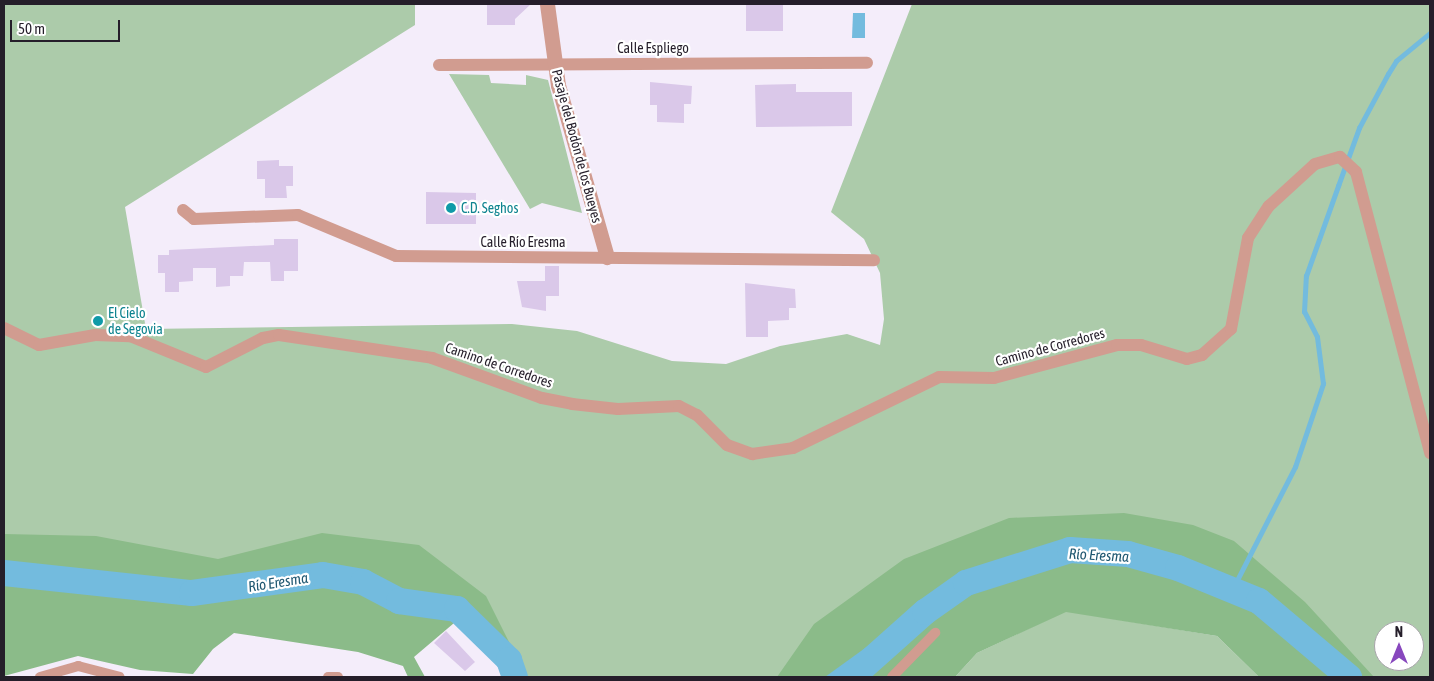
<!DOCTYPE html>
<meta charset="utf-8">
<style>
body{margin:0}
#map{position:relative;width:1434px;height:681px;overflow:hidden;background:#f4edfa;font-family:"Asap Condensed",sans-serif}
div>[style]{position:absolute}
.green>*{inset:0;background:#accbaa}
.forest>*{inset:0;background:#8bbb89}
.water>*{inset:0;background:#73bbde}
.stream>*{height:4.5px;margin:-2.25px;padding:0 2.25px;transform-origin:2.25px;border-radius:2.25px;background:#73bbde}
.river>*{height:26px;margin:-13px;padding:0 13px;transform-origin:13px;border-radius:13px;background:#73bbde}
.building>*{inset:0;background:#dac8e9}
.pedestrian>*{height:10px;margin:-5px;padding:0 5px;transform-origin:5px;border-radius:5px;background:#d19c90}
.minor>*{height:12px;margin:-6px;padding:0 6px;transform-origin:6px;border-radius:6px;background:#d19c90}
.tertiary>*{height:15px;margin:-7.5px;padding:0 7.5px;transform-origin:7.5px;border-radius:7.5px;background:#d19c90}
.dots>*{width:14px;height:14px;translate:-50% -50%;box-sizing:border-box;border:2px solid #fff;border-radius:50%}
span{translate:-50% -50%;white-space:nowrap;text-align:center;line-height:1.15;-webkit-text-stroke:4.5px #fff;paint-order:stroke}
.street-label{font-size:14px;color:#251e2a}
.culture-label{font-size:14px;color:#0d838f}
.left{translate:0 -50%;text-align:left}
.water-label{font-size:15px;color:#205871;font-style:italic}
.frame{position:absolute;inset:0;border:5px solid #251e2a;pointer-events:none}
.north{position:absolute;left:1374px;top:621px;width:50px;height:50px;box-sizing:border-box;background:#fff;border:1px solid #a8a5aa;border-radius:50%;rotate:0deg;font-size:14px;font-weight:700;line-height:20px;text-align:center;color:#251e2a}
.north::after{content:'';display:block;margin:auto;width:18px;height:22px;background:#8848be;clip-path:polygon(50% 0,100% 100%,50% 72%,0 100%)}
.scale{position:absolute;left:10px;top:20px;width:110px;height:22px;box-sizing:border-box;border:2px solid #251e2a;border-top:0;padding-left:6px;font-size:15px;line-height:18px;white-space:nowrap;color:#251e2a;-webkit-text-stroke:4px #fff;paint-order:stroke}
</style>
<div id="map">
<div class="green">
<div style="clip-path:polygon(evenodd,4px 4px,415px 4px,415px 25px,125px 207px,146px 329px,512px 324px,577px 331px,672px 361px,726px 364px,780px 346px,847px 334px,880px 345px,884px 319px,880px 273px,864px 239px,831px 212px,912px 4px,1430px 4px,1430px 677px,1349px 677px,1070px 550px,966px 583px,925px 612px,852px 677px,515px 677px,487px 635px,457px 609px,4px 573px,4px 4px,1384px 631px,1414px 631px,1414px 661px,1384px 661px,1384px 631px)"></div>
<div style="clip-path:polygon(449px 74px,489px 75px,491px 83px,526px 85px,526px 75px,548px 80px,582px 213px,542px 203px,530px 209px)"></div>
<div style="clip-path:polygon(1066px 611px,1217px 636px,1259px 677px,955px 677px,977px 653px)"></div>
</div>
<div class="forest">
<div style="clip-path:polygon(1124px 513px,1193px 525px,1234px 541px,1305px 602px,1374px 677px,1259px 677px,1217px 636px,1066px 612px,977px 653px,955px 677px,866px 677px,937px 615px,1031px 550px,942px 591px,871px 648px,844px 677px,777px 677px,814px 624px,904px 559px,1009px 518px)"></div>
<div style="clip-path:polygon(322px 533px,419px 545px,486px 596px,524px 672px,519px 677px,505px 677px,502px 665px,467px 612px,414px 657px,425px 677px,408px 677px,403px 666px,358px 652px,234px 633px,213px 649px,193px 674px,140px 670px,78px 656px,4px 676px,4px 534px,96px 536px,218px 559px)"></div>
</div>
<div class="water">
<div style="clip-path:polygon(853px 13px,865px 13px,865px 38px,852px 38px)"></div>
<div style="clip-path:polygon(925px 612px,863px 677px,825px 677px,879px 638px)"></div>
</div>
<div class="stream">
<div style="left:1232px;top:590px;width:138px;rotate:-62.9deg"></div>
<div style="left:1295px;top:467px;width:88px;rotate:-71.4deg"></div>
<div style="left:1323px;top:384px;width:47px;rotate:-97.3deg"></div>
<div style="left:1317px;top:337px;width:28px;rotate:-117deg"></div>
<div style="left:1304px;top:312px;width:36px;rotate:-87deg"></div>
<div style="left:1306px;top:276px;width:96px;rotate:-70.4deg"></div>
<div style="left:1338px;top:186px;width:62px;rotate:-70.1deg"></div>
<div style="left:1359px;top:128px;width:61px;rotate:-61.8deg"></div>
<div style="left:1388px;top:74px;width:15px;rotate:-58deg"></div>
<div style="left:1396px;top:61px;width:44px;rotate:-39.5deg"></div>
</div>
<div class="river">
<div style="left:4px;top:573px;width:189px;rotate:6.1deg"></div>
<div style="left:192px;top:593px;width:132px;rotate:-7.8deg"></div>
<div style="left:323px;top:575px;width:41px;rotate:9.9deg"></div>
<div style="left:363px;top:582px;width:41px;rotate:27.8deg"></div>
<div style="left:399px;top:601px;width:59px;rotate:7.9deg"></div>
<div style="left:457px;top:609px;width:73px;rotate:44.4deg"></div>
<div style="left:509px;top:660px;width:18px;rotate:71deg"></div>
<div style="left:852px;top:677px;width:98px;rotate:-41.7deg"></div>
<div style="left:925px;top:612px;width:50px;rotate:-35.3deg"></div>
<div style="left:966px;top:583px;width:109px;rotate:-17.6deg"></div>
<div style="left:1070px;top:550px;width:58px;rotate:3.9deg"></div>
<div style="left:1128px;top:554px;width:52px;rotate:15.6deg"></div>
<div style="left:1178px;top:568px;width:87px;rotate:22.2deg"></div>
<div style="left:1259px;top:601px;width:118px;rotate:40.2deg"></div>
</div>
<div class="building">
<div style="clip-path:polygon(487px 4px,531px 4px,515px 19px,515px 25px,487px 25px)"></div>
<div style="clip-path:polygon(746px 4px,783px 4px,783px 31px,746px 31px)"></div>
<div style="clip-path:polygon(650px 82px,692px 86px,691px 104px,684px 104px,684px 123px,657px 122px,657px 105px,650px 105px)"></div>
<div style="clip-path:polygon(796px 84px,796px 92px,852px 92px,852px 126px,756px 127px,755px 85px)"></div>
<div style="clip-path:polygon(279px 160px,279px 166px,293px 166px,293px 186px,286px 186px,287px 198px,265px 198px,265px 179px,257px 179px,257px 161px)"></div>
<div style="clip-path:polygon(426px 192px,476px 193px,476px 224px,426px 224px)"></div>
<div style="clip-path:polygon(274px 239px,298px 239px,298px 271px,284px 271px,284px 281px,271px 281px,270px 262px,244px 262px,243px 276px,230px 276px,230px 286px,216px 287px,216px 268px,193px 268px,193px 281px,179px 282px,179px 292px,165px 292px,165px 273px,158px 273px,158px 255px,169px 255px,169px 250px,274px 245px)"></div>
<div style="clip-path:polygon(545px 266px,559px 266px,559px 296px,546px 296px,546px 311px,522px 307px,517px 281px,545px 281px)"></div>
<div style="clip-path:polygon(745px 283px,795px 289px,796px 308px,789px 308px,789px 320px,768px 321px,768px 337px,746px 337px)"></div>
<div style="clip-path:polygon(446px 631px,475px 662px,465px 671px,434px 643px)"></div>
</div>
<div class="pedestrian">
<div style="left:40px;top:677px;width:40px;rotate:-16deg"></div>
<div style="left:78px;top:666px;width:43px;rotate:14.7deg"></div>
<div style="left:328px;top:677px;width:10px"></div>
<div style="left:892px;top:677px;width:62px;rotate:-45.7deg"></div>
</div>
<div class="minor">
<div style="left:439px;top:65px;width:428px;rotate:-0.3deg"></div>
<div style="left:183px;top:210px;width:14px;rotate:39deg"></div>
<div style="left:194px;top:219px;width:104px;rotate:-2.2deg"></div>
<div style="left:298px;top:215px;width:106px;rotate:22.7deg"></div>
<div style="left:396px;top:256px;width:478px;rotate:0.5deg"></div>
<div style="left:4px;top:328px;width:39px;rotate:26deg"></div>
<div style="left:39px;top:345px;width:57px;rotate:-10.1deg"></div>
<div style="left:95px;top:335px;width:35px;rotate:2deg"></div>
<div style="left:130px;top:336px;width:82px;rotate:22.2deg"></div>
<div style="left:206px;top:367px;width:64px;rotate:-27deg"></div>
<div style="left:263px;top:338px;width:16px;rotate:-11deg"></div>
<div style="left:279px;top:335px;width:155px;rotate:8.5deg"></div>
<div style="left:432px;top:358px;width:117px;rotate:20deg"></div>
<div style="left:542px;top:398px;width:31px;rotate:11deg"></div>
<div style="left:572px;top:404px;width:46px;rotate:6.2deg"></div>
<div style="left:618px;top:409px;width:61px;rotate:-2.8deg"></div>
<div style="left:679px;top:406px;width:20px;rotate:27deg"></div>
<div style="left:697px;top:415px;width:42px;rotate:45deg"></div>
<div style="left:727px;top:445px;width:27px;rotate:20deg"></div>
<div style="left:752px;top:454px;width:41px;rotate:-8.3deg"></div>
<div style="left:793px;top:448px;width:162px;rotate:-25.9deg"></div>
<div style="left:939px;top:377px;width:55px;rotate:1deg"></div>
<div style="left:994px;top:378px;width:127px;rotate:-15deg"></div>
<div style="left:1117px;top:345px;width:24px"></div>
<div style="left:1141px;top:345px;width:48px;rotate:16.9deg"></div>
<div style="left:1187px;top:359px;width:16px;rotate:-15deg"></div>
<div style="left:1202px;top:355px;width:39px;rotate:-42deg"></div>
<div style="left:1231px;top:329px;width:93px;rotate:-79.4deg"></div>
<div style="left:1248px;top:238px;width:38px;rotate:-57deg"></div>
<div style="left:1269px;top:206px;width:62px;rotate:-42.4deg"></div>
<div style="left:1315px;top:164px;width:26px;rotate:-16deg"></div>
<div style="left:1340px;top:157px;width:22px;rotate:43deg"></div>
<div style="left:1356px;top:172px;width:291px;rotate:75.2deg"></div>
</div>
<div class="tertiary">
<div style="left:547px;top:4px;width:82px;rotate:82.3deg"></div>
<div style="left:558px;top:85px;width:179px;rotate:74.1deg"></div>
</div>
<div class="dots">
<div style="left:451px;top:208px;background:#0f9aa8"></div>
<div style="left:98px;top:321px;background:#0f9aa8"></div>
</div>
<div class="street-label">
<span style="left:653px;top:48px">Calle Espliego</span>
<span style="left:577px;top:146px;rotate:75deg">Pasaje del Bodón de los Bueyes</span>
<span style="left:523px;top:242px">Calle Río Eresma</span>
<span style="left:1050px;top:347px;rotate:-15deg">Camino de Corredores</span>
<span style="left:499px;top:365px;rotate:19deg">Camino de Corredores</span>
</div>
<div class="culture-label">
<span class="left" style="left:461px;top:208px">C.D. Seghos</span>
<span class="left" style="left:108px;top:321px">El Cielo<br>de Segovia</span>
</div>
<div class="water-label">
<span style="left:1099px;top:555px;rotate:3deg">Río Eresma</span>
<span style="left:278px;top:582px;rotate:-9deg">Río Eresma</span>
</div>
<div class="frame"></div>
<div class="north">N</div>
<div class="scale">50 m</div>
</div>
